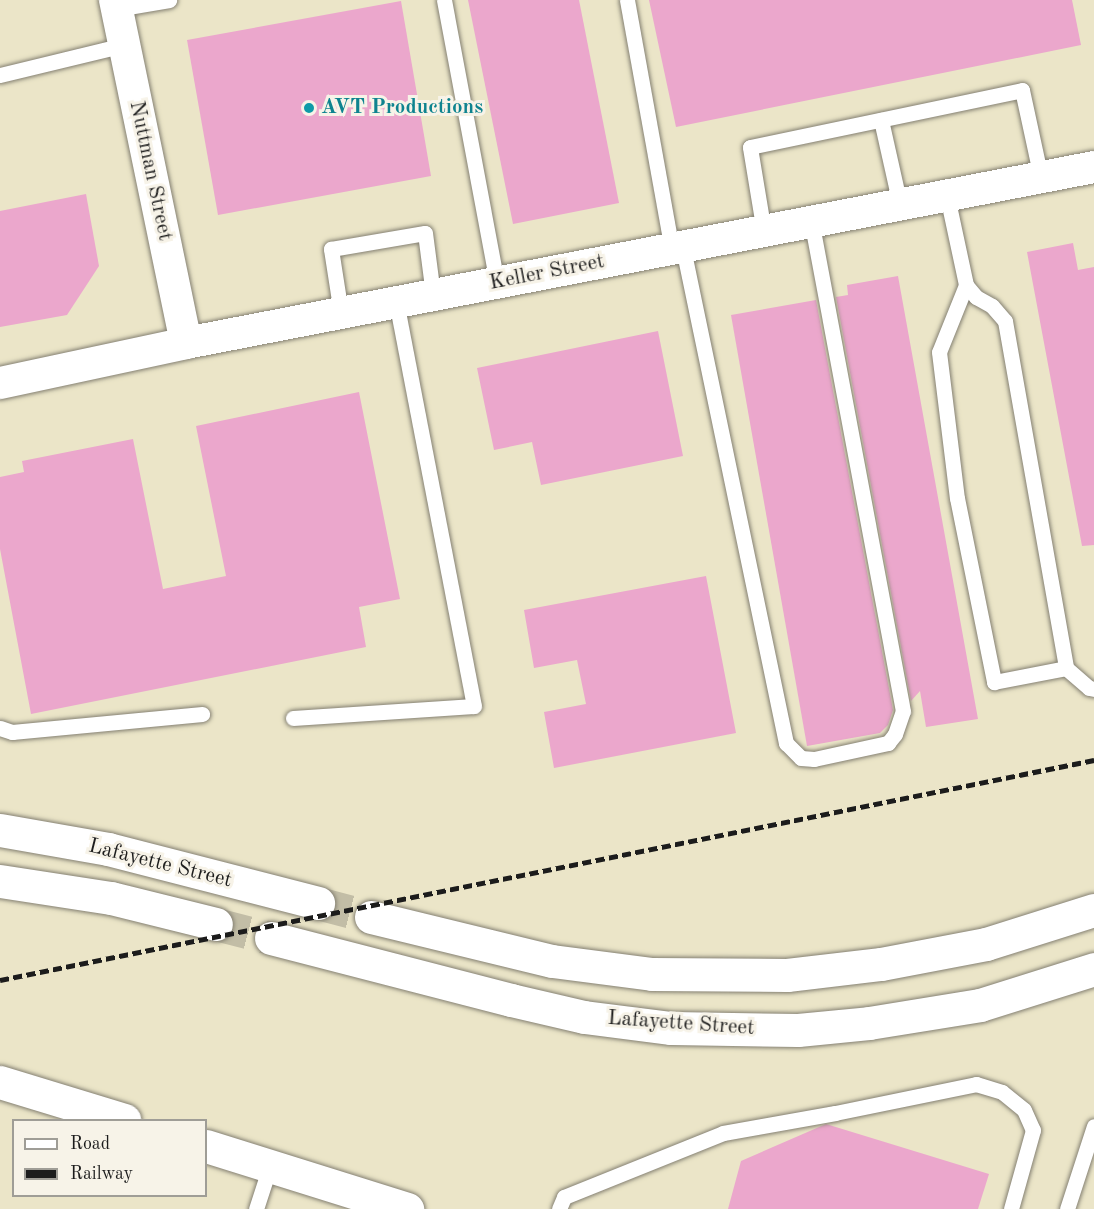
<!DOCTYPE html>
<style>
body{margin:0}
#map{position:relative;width:1094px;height:1209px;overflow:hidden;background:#ebe5c8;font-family:"Old Standard TT",serif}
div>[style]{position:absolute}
.building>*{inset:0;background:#eba7cc}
.primary-tunnel>*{height:33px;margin-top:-16.5px;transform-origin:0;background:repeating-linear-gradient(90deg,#c2bda6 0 33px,transparent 0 49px)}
.roads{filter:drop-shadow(0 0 2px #848072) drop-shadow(0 0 2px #848072)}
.service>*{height:15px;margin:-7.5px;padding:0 7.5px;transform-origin:7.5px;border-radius:7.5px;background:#fff}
.minor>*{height:32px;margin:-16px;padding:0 16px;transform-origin:16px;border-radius:16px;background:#fff}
.tertiary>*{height:33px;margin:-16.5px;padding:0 16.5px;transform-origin:16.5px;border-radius:16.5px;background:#fff}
.primary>*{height:33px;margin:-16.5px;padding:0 16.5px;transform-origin:16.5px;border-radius:16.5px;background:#fff}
.rail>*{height:4.5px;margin-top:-2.25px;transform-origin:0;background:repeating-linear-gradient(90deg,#1c1c1c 0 9px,transparent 0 13.5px)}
.dots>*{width:16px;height:16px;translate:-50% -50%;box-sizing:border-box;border:3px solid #f7f3e8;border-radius:50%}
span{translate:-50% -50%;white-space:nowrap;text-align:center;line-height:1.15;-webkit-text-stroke:6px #f7f3e8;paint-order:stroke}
.culture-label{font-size:21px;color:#0d838f;font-weight:700}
.left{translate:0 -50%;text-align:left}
.street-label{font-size:21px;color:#1c1c1c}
.legend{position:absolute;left:12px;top:1119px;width:195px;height:78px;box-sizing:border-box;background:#f7f3e8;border:2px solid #9f9d96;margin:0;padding:8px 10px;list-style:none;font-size:18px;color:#1c1c1c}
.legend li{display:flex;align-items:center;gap:12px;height:30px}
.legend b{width:30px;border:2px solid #9f9d96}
</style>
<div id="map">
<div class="building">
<div style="clip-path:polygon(468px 0,579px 0,619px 203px,513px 224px)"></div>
<div style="clip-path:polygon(649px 0,1072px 0,1081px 45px,676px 127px)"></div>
<div style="clip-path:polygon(401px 1px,431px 176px,218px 215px,187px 40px)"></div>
<div style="clip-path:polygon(86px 194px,99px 266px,67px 315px,0 327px,0 211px)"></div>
<div style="clip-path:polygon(1073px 243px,1078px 270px,1094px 267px,1094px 545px,1082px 546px,1027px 252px)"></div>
<div style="clip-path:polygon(898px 276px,978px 719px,926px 727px,920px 691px,911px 701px,836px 297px,848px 295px,847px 285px)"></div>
<div style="clip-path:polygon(816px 300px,893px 710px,888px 725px,880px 733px,807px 746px,731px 315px)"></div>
<div style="clip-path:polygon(658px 331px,683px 456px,541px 485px,532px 442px,494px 450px,477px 368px)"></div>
<div style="clip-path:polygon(359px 392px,400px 599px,359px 607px,366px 647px,31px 714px,0 549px,0 477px,24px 472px,22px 461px,133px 439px,163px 589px,226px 576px,196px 426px)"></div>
<div style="clip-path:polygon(706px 576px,736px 733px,554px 768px,544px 712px,586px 704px,577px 660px,534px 668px,524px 610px)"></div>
<div style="clip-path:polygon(826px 1124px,989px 1174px,978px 1209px,728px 1209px,741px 1161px)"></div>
</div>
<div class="primary-tunnel">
<div style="left:318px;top:903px;width:55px;rotate:14.8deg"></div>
<div style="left:216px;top:924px;width:57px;rotate:14.3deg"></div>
</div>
<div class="roads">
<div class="service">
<div style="left:444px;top:0;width:288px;rotate:79.4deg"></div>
<div style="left:627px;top:0;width:254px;rotate:79.8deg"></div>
<div style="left:116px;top:9px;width:54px;rotate:-9.6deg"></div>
<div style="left:0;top:75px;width:128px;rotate:-13.6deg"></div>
<div style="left:881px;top:120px;width:87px;rotate:77.4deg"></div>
<div style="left:947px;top:196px;width:91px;rotate:77.9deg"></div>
<div style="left:966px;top:285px;width:16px;rotate:50deg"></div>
<div style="left:976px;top:297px;width:18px;rotate:29deg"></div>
<div style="left:992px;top:306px;width:20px;rotate:49deg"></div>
<div style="left:1005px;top:321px;width:352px;rotate:80deg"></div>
<div style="left:1066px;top:668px;width:30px;rotate:41deg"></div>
<div style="left:1089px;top:688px;width:5px;rotate:11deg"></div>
<div style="left:764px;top:232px;width:86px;rotate:-99.4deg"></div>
<div style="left:750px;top:147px;width:278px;rotate:-11.8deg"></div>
<div style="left:1022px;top:90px;width:90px;rotate:77.8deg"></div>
<div style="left:683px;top:248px;width:506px;rotate:78.25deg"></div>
<div style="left:786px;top:743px;width:21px;rotate:45deg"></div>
<div style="left:801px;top:758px;width:13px;rotate:4deg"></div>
<div style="left:814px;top:759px;width:76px;rotate:-12.2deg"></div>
<div style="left:888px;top:743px;width:11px;rotate:-52deg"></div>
<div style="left:895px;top:734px;width:24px;rotate:-71deg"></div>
<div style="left:903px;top:711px;width:496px;rotate:-100.6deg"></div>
<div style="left:966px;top:285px;width:72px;rotate:111.9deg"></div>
<div style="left:939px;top:352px;width:147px;rotate:83deg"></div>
<div style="left:957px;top:498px;width:188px;rotate:78.6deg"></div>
<div style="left:994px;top:682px;width:73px;rotate:-11deg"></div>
<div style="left:341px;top:313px;width:65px;rotate:-98.9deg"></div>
<div style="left:331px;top:249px;width:95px;rotate:-9.7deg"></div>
<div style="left:425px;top:233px;width:63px;rotate:82.6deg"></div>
<div style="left:293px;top:718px;width:181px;rotate:-3.8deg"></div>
<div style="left:474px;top:706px;width:411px;rotate:-100.9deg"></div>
<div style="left:0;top:728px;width:13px;rotate:18deg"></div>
<div style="left:12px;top:732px;width:191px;rotate:-5.4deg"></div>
<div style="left:256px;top:1209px;width:45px;rotate:-72deg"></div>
<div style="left:559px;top:1209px;width:13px;rotate:-67deg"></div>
<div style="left:564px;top:1197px;width:171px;rotate:-21.9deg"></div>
<div style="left:723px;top:1133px;width:114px;rotate:-10.1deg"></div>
<div style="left:835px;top:1113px;width:144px;rotate:-11.6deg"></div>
<div style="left:976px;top:1084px;width:27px;rotate:17deg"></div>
<div style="left:1002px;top:1092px;width:28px;rotate:39deg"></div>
<div style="left:1024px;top:1110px;width:22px;rotate:66deg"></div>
<div style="left:1033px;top:1130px;width:82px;rotate:105.6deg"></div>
<div style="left:1067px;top:1209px;width:87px;rotate:-72deg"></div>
</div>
<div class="minor">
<div style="left:115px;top:0;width:350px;rotate:78.3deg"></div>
<div style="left:0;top:383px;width:190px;rotate:-12.1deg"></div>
<div style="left:186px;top:343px;width:925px;rotate:-10.97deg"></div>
</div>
<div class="tertiary">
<div style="left:0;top:1082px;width:130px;rotate:17deg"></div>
<div style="left:206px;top:1146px;width:211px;rotate:17.4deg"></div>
</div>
<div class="primary">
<div style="left:0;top:830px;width:110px;rotate:10deg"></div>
<div style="left:108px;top:849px;width:217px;rotate:14.4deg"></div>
<div style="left:0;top:881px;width:112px;rotate:8.7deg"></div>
<div style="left:111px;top:898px;width:108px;rotate:13.9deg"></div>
<div style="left:371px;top:917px;width:186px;rotate:13.7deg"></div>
<div style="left:552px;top:961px;width:101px;rotate:7.4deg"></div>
<div style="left:652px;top:974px;width:135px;rotate:0.4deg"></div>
<div style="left:787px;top:975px;width:95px;rotate:-6.7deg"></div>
<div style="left:881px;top:964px;width:107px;rotate:-10.8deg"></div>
<div style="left:986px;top:944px;width:113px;rotate:-17.5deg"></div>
<div style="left:271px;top:938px;width:248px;rotate:14.5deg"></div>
<div style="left:511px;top:1000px;width:75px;rotate:13.1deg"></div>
<div style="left:584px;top:1017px;width:88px;rotate:7.2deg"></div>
<div style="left:671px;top:1028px;width:127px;rotate:0.9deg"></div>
<div style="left:798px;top:1030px;width:71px;rotate:-5.6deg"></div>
<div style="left:869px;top:1023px;width:112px;rotate:-9.2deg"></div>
<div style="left:980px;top:1005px;width:120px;rotate:-17.5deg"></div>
</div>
</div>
<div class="rail">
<div style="left:0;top:980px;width:1116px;rotate:-11.37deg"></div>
</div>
<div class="dots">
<div style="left:309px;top:108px;background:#0f9aa8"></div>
</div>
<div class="culture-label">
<span class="left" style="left:321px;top:108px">AVT Productions</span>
</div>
<div class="street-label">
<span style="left:150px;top:171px;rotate:78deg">Nuttman Street</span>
<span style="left:547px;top:273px;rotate:-11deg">Keller Street</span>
<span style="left:160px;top:864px;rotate:14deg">Lafayette Street</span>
<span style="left:681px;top:1024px;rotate:4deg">Lafayette Street</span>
</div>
<ul class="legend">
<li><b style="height:8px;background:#fff"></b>Road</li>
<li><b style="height:8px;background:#1c1c1c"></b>Railway</li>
</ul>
</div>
